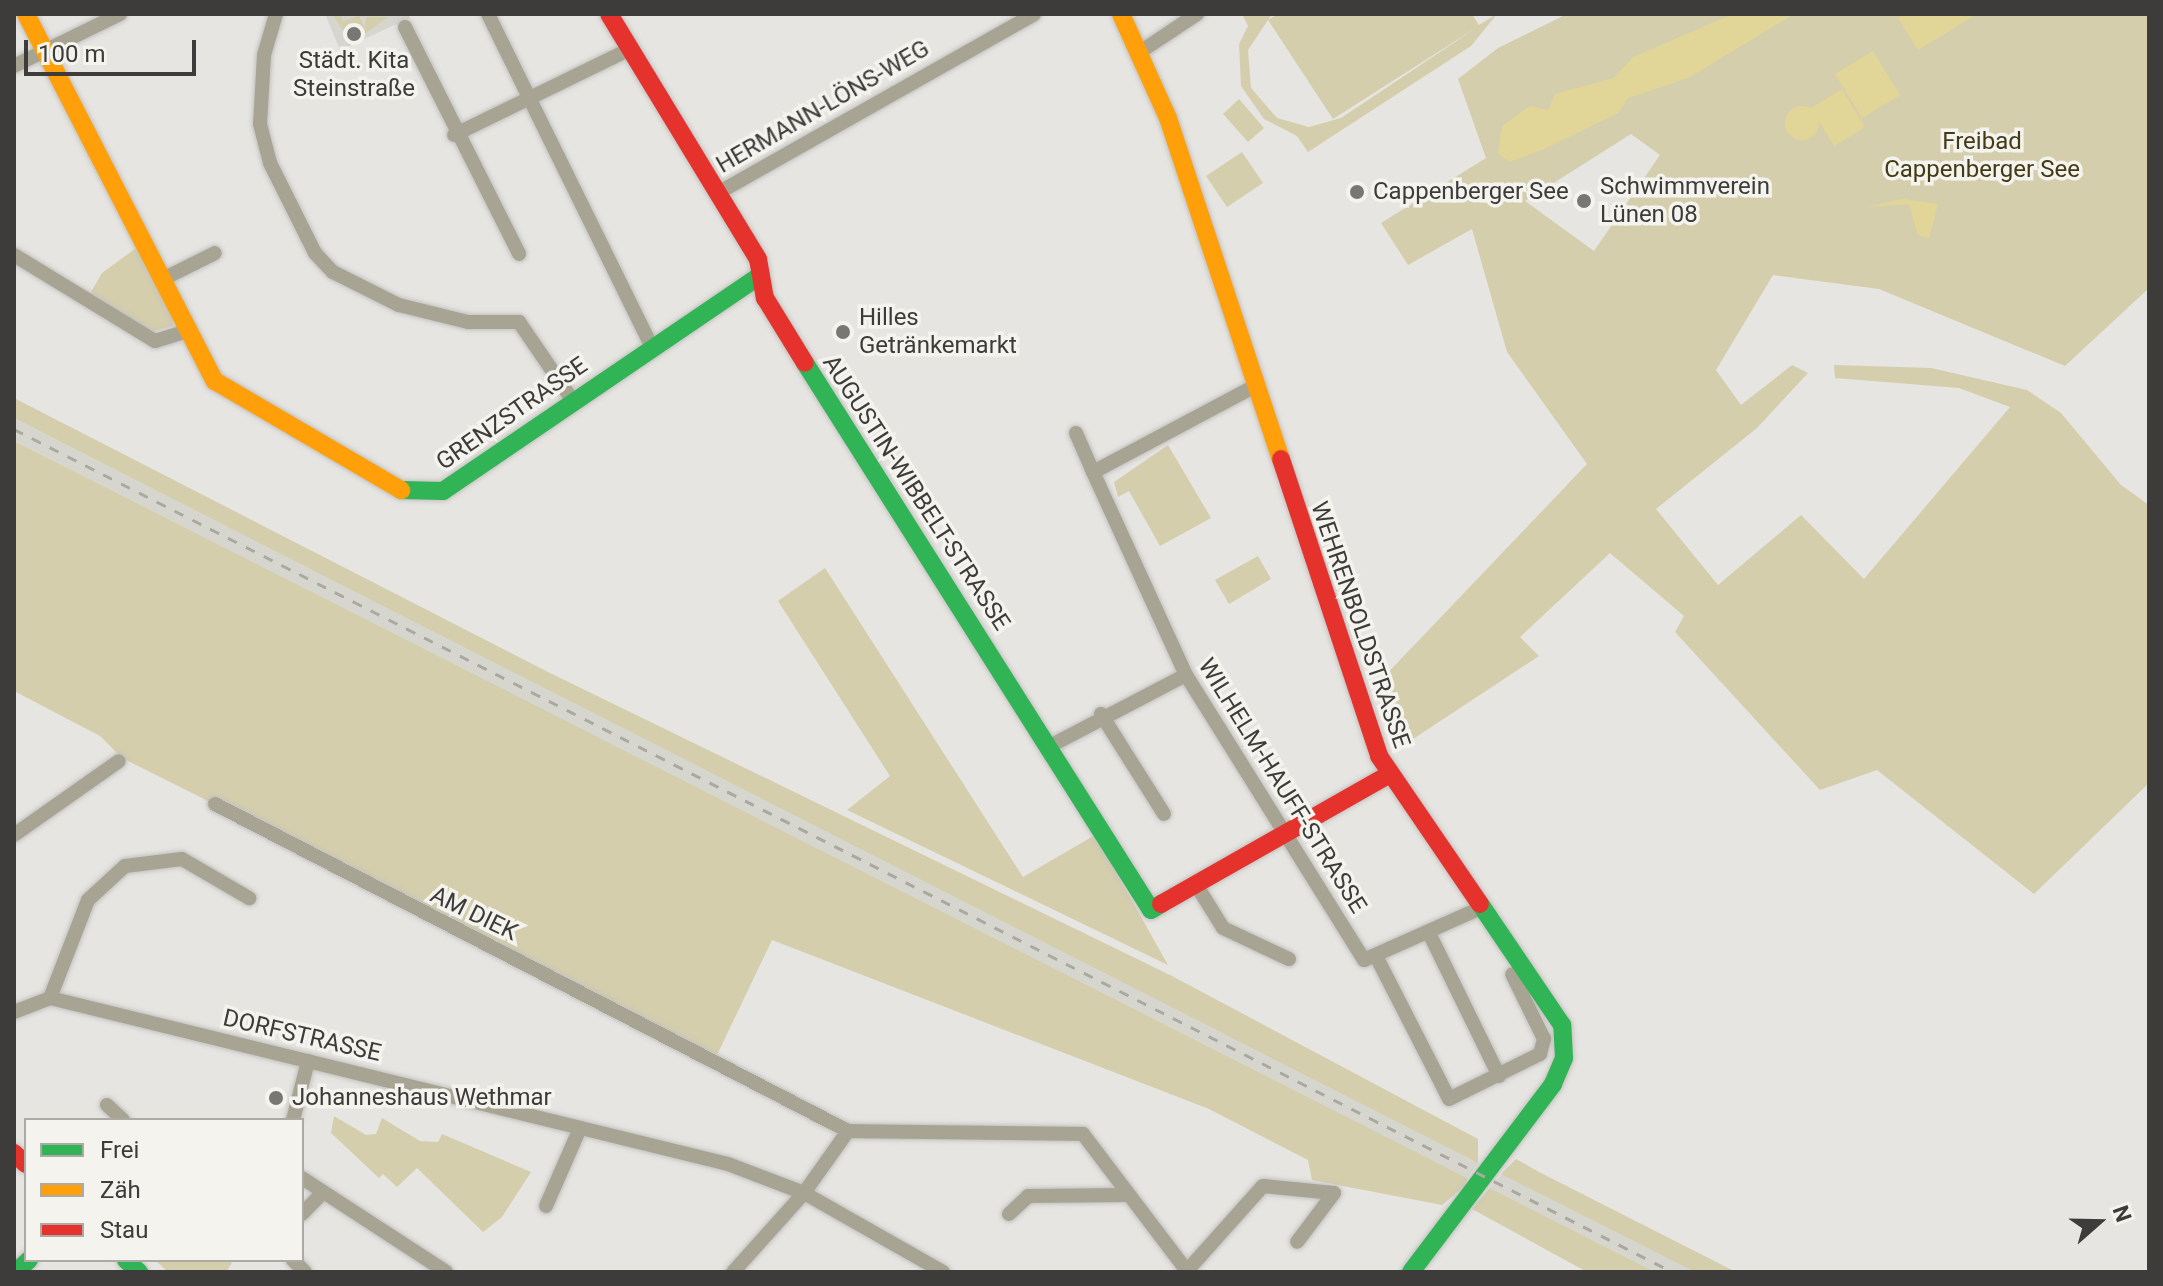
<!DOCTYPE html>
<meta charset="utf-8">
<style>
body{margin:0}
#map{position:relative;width:2163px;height:1286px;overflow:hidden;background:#e6e5e1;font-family:Roboto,sans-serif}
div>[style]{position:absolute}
.built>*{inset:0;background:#d7d6ce}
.green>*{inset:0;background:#d4ceac}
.water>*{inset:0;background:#e1d697}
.round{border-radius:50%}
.roads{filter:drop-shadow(0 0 2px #c3c2c0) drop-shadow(0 0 2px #c3c2c0)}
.street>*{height:14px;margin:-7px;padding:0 7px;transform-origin:7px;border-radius:7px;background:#a8a494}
.fast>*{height:18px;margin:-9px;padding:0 9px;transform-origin:9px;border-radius:9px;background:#30b455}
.slow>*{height:18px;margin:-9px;padding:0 9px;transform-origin:9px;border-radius:9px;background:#ff9f0a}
.jam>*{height:18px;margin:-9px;padding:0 9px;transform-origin:9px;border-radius:9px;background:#e5322d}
.rail>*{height:3px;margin-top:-1.5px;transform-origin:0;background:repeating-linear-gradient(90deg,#aaa9a0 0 10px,transparent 0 20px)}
.dots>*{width:22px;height:22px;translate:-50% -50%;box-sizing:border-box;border:4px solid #f4f3ed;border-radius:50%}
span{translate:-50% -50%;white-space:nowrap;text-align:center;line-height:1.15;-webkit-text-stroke:7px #f4f3ed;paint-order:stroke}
.poi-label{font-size:24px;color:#3d3c3a}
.left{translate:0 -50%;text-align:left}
.street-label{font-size:24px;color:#3d3c3a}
.park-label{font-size:24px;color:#423b15}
.frame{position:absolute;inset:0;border:16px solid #3d3c3a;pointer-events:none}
.legend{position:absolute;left:24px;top:1118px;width:280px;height:144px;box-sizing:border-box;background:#f4f3ed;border:2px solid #abaaa5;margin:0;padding:10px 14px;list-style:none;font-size:24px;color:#3d3c3a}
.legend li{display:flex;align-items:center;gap:16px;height:40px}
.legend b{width:40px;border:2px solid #abaaa5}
.north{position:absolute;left:2059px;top:1182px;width:80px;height:80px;-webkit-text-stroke:6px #f4f3ed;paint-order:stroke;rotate:70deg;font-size:22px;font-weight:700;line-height:32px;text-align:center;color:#3d3c3a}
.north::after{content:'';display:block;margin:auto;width:28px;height:36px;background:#3d3c3a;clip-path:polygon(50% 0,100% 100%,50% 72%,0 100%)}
.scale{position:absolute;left:24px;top:40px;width:172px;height:36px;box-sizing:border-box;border:4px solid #3d3c3a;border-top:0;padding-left:10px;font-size:24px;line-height:28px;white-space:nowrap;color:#3d3c3a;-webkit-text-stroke:6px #f4f3ed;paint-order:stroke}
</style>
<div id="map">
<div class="built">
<div style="clip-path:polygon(325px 14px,408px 14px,410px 18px,340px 50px)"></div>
<div style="clip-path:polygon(14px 418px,1062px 949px,1478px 1163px,1467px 1178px,930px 911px,14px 441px)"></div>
<div style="clip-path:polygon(1509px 1166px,1710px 1272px,1655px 1272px,1490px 1188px)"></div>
</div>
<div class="green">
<div style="clip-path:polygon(340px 14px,343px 21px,359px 16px,365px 28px,366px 17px,388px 17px,347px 47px,354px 34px,342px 29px,333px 15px)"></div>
<div style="clip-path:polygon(1272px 14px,1248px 50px,1251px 88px,1277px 118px,1309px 127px,1341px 118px,1479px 26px,1333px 119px,1268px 20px,1278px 14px,1472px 14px,1479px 25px,1497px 14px,1471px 46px,1308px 152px,1297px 136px,1264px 119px,1241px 86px,1239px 44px,1248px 26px,1243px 16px)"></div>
<div style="clip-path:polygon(evenodd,1567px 14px,2149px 14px,2149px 288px,2065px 366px,1879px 289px,1773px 275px,1716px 370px,1741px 405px,1792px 365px,1808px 373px,1757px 428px,1656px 509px,1718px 585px,1801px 515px,1864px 579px,2010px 407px,1959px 388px,1835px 378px,1834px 365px,1931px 368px,2027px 390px,2061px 413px,2121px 485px,2149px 505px,2149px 783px,2034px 894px,1877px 770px,1820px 790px,1675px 632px,1684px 616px,1610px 553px,1520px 637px,1539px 656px,1404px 745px,1378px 683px,1587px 464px,1507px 352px,1472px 229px,1408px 265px,1381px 223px,1486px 158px,1458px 79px,1498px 48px,1567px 14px,1631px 134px,1660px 155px,1594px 251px,1525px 201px,1631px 134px)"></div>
<div style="clip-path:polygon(1239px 99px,1264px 128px,1248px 142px,1223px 114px)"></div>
<div style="clip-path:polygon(1242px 152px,1263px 183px,1227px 207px,1206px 176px)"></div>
<div style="clip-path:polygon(136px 248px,173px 319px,173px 326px,150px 332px,88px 297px,102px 273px)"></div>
<div style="clip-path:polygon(14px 398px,550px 673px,1172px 976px,1478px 1139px,1478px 1163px,14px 418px)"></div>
<div style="clip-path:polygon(14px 441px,1467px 1178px,1466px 1185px,1442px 1205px,1312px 1180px,1308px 1160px,1209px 1109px,772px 940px,717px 1055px,122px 758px,100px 736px,14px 691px)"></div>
<div style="clip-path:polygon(1168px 445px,1211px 518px,1160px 546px,1129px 491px,1118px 497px,1114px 482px)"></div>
<div style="clip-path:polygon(1258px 556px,1271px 579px,1229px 604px,1215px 580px)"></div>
<div style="clip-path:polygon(825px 568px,1023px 877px,1095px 835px,1168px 965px,847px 810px,890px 776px,778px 601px)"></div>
<div style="clip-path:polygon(334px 1116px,366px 1135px,376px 1134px,382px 1118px,420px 1141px,438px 1142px,442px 1134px,531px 1172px,502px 1217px,483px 1232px,417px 1168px,397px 1187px,383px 1174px,379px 1178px,331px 1133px)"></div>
<div style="clip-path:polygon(1516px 1159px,1541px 1173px,1736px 1272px,1695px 1272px,1501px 1174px)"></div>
<div style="clip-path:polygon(1490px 1188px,1655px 1272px,1587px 1272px,1472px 1209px)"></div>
<div style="clip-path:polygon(155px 1260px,229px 1260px,232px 1263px,226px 1272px,168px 1272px)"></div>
</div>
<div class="water">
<div style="clip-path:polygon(1733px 14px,1794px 14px,1690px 77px,1628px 98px,1618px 113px,1544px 149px,1509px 162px,1498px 153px,1502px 126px,1530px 106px,1548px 110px,1555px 94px,1614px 78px,1633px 57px)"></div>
<div style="clip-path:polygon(1905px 14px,1977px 14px,1918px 50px,1898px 18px)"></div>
<div style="clip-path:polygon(1873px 51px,1900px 95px,1862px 118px,1835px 74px)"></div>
<div style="clip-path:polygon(1842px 89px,1865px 127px,1834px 146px,1811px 108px)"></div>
<div class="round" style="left:1785px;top:106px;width:34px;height:34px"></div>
<div style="clip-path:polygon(1902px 199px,1938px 204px,1929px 238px,1918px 235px,1909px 204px,1867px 207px)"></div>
</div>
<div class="roads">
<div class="street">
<div style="left:276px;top:14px;width:43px;rotate:106.3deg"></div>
<div style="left:264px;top:55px;width:69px;rotate:93.3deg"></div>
<div style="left:260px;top:124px;width:40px;rotate:75.6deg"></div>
<div style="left:270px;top:163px;width:101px;rotate:63.4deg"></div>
<div style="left:315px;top:253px;width:26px;rotate:47deg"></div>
<div style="left:333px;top:272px;width:74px;rotate:26.6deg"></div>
<div style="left:399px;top:305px;width:71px;rotate:13.8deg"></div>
<div style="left:468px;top:322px;width:51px"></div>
<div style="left:519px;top:322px;width:96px;rotate:55.6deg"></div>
<div style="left:488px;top:14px;width:371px;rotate:63.8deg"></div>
<div style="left:405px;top:27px;width:254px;rotate:63.3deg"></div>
<div style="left:1143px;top:50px;width:65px;rotate:-33.7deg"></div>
<div style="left:14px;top:66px;width:118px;rotate:-26.1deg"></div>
<div style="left:454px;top:135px;width:196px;rotate:-26deg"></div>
<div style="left:718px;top:193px;width:363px;rotate:-29.5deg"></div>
<div style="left:14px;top:255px;width:165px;rotate:31.4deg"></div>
<div style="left:155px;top:341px;width:34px;rotate:-17deg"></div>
<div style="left:161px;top:280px;width:60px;rotate:-26.6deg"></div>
<div style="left:1255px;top:386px;width:183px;rotate:152deg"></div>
<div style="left:1093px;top:472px;width:223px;rotate:65.4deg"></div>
<div style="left:1186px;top:675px;width:336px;rotate:58deg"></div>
<div style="left:1364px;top:960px;width:128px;rotate:-24deg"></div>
<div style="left:1076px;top:433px;width:43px;rotate:66.4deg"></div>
<div style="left:1101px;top:714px;width:118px;rotate:57.8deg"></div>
<div style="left:1050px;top:746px;width:153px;rotate:-27.6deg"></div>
<div style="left:215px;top:804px;width:712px;rotate:27.32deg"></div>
<div style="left:848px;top:1131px;width:76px;rotate:125.4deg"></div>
<div style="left:804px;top:1193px;width:106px;rotate:131.9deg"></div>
<div style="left:14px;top:835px;width:128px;rotate:-35.2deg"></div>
<div style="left:1197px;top:886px;width:49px;rotate:58.2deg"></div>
<div style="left:1223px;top:928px;width:73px;rotate:25.2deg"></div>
<div style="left:1430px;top:935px;width:157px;rotate:63.9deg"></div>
<div style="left:1377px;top:958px;width:158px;rotate:62.9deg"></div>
<div style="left:1449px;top:1099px;width:102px;rotate:-26.3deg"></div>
<div style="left:1540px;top:1054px;width:16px;rotate:-75deg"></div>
<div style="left:1544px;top:1039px;width:72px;rotate:-116.2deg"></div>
<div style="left:50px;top:998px;width:105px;rotate:-68.8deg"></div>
<div style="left:88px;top:900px;width:50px;rotate:-42.6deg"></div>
<div style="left:125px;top:866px;width:57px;rotate:-7deg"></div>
<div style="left:182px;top:859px;width:78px;rotate:30.2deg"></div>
<div style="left:14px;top:1012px;width:39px;rotate:-21deg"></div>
<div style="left:50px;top:998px;width:698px;rotate:13.76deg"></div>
<div style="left:728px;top:1164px;width:81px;rotate:20.9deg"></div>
<div style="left:804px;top:1193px;width:160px;rotate:29.6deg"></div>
<div style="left:107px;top:1105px;width:22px;rotate:43deg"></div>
<div style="left:293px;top:1120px;width:61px;rotate:-75.7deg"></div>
<div style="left:848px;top:1131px;width:235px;rotate:0.7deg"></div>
<div style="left:1083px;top:1134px;width:172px;rotate:52.8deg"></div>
<div style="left:302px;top:1178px;width:172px;rotate:33.1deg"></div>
<div style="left:546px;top:1206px;width:85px;rotate:-66.4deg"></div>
<div style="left:302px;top:1214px;width:29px;rotate:-46deg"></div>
<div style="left:1009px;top:1214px;width:26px;rotate:-43deg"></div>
<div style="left:1028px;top:1196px;width:99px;rotate:-0.6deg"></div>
<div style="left:293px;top:1260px;width:17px;rotate:45deg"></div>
<div style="left:1186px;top:1272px;width:115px;rotate:-48.2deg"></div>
<div style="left:1263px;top:1186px;width:71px;rotate:5.6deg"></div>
<div style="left:1334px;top:1193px;width:61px;rotate:127.1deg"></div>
</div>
<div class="fast">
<div style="left:805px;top:363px;width:647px;rotate:57.68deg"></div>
<div style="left:1151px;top:910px;width:12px;rotate:-31deg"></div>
<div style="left:401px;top:490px;width:42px;rotate:1.4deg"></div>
<div style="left:443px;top:491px;width:384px;rotate:-34.2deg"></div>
<div style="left:126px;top:1260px;width:18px;rotate:43deg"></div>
<div style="left:16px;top:1272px;width:18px;rotate:-43deg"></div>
<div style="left:1411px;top:1272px;width:236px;rotate:-52.9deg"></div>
<div style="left:1553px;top:1084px;width:28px;rotate:-67deg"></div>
<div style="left:1564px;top:1058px;width:33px;rotate:-93deg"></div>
<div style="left:1562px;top:1025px;width:146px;rotate:-124.1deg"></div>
</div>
<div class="slow">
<div style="left:26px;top:14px;width:413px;rotate:62.8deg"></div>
<div style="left:215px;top:381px;width:216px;rotate:30.4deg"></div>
<div style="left:1121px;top:14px;width:114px;rotate:65.7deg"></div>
<div style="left:1168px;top:118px;width:359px;rotate:71.7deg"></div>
</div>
<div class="jam">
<div style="left:609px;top:14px;width:287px;rotate:58.7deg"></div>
<div style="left:758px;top:259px;width:40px;rotate:80deg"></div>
<div style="left:765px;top:298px;width:76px;rotate:58.4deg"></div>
<div style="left:1281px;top:459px;width:313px;rotate:71.7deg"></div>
<div style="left:1379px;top:756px;width:179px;rotate:55.7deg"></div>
<div style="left:1161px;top:904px;width:261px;rotate:-29.6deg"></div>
<div style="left:14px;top:1153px;width:16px;rotate:43deg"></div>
</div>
</div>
<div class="rail">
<div style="left:14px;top:429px;width:1861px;rotate:26.94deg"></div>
</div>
<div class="dots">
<div style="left:354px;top:34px;background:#787774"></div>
<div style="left:1357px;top:192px;background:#787774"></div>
<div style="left:1584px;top:201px;background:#787774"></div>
<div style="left:843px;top:332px;background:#787774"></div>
<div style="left:276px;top:1098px;background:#787774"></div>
</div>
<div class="poi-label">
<span style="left:354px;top:75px">Städt. Kita<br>Steinstraße</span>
<span class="left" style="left:1600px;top:201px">Schwimmverein<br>Lünen 08</span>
<span class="left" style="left:1373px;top:192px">Cappenberger See</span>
<span class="left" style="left:859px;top:332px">Hilles<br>Getränkemarkt</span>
<span class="left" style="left:292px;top:1098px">Johanneshaus Wethmar</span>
</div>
<div class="street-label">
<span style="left:823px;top:107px;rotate:-30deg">HERMANN-LÖNS-WEG</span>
<span style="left:512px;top:414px;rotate:-35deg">GRENZSTRASSE</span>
<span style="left:916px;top:493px;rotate:57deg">AUGUSTIN-WIBBELT-STRASSE</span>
<span style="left:1360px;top:625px;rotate:71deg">WEHRENBOLDSTRASSE</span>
<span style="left:1282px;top:786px;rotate:58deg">WILHELM-HAUFF-STRASSE</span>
<span style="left:474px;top:914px;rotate:26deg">AM DIEK</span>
<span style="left:302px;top:1036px;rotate:13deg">DORFSTRASSE</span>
</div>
<div class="park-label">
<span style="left:1982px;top:156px">Freibad<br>Cappenberger See</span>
</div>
<div class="frame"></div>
<ul class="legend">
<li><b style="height:10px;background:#30b455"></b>Frei</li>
<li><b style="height:10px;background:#ff9f0a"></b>Zäh</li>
<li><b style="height:10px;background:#e5322d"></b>Stau</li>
</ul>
<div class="north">N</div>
<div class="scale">100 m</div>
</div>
